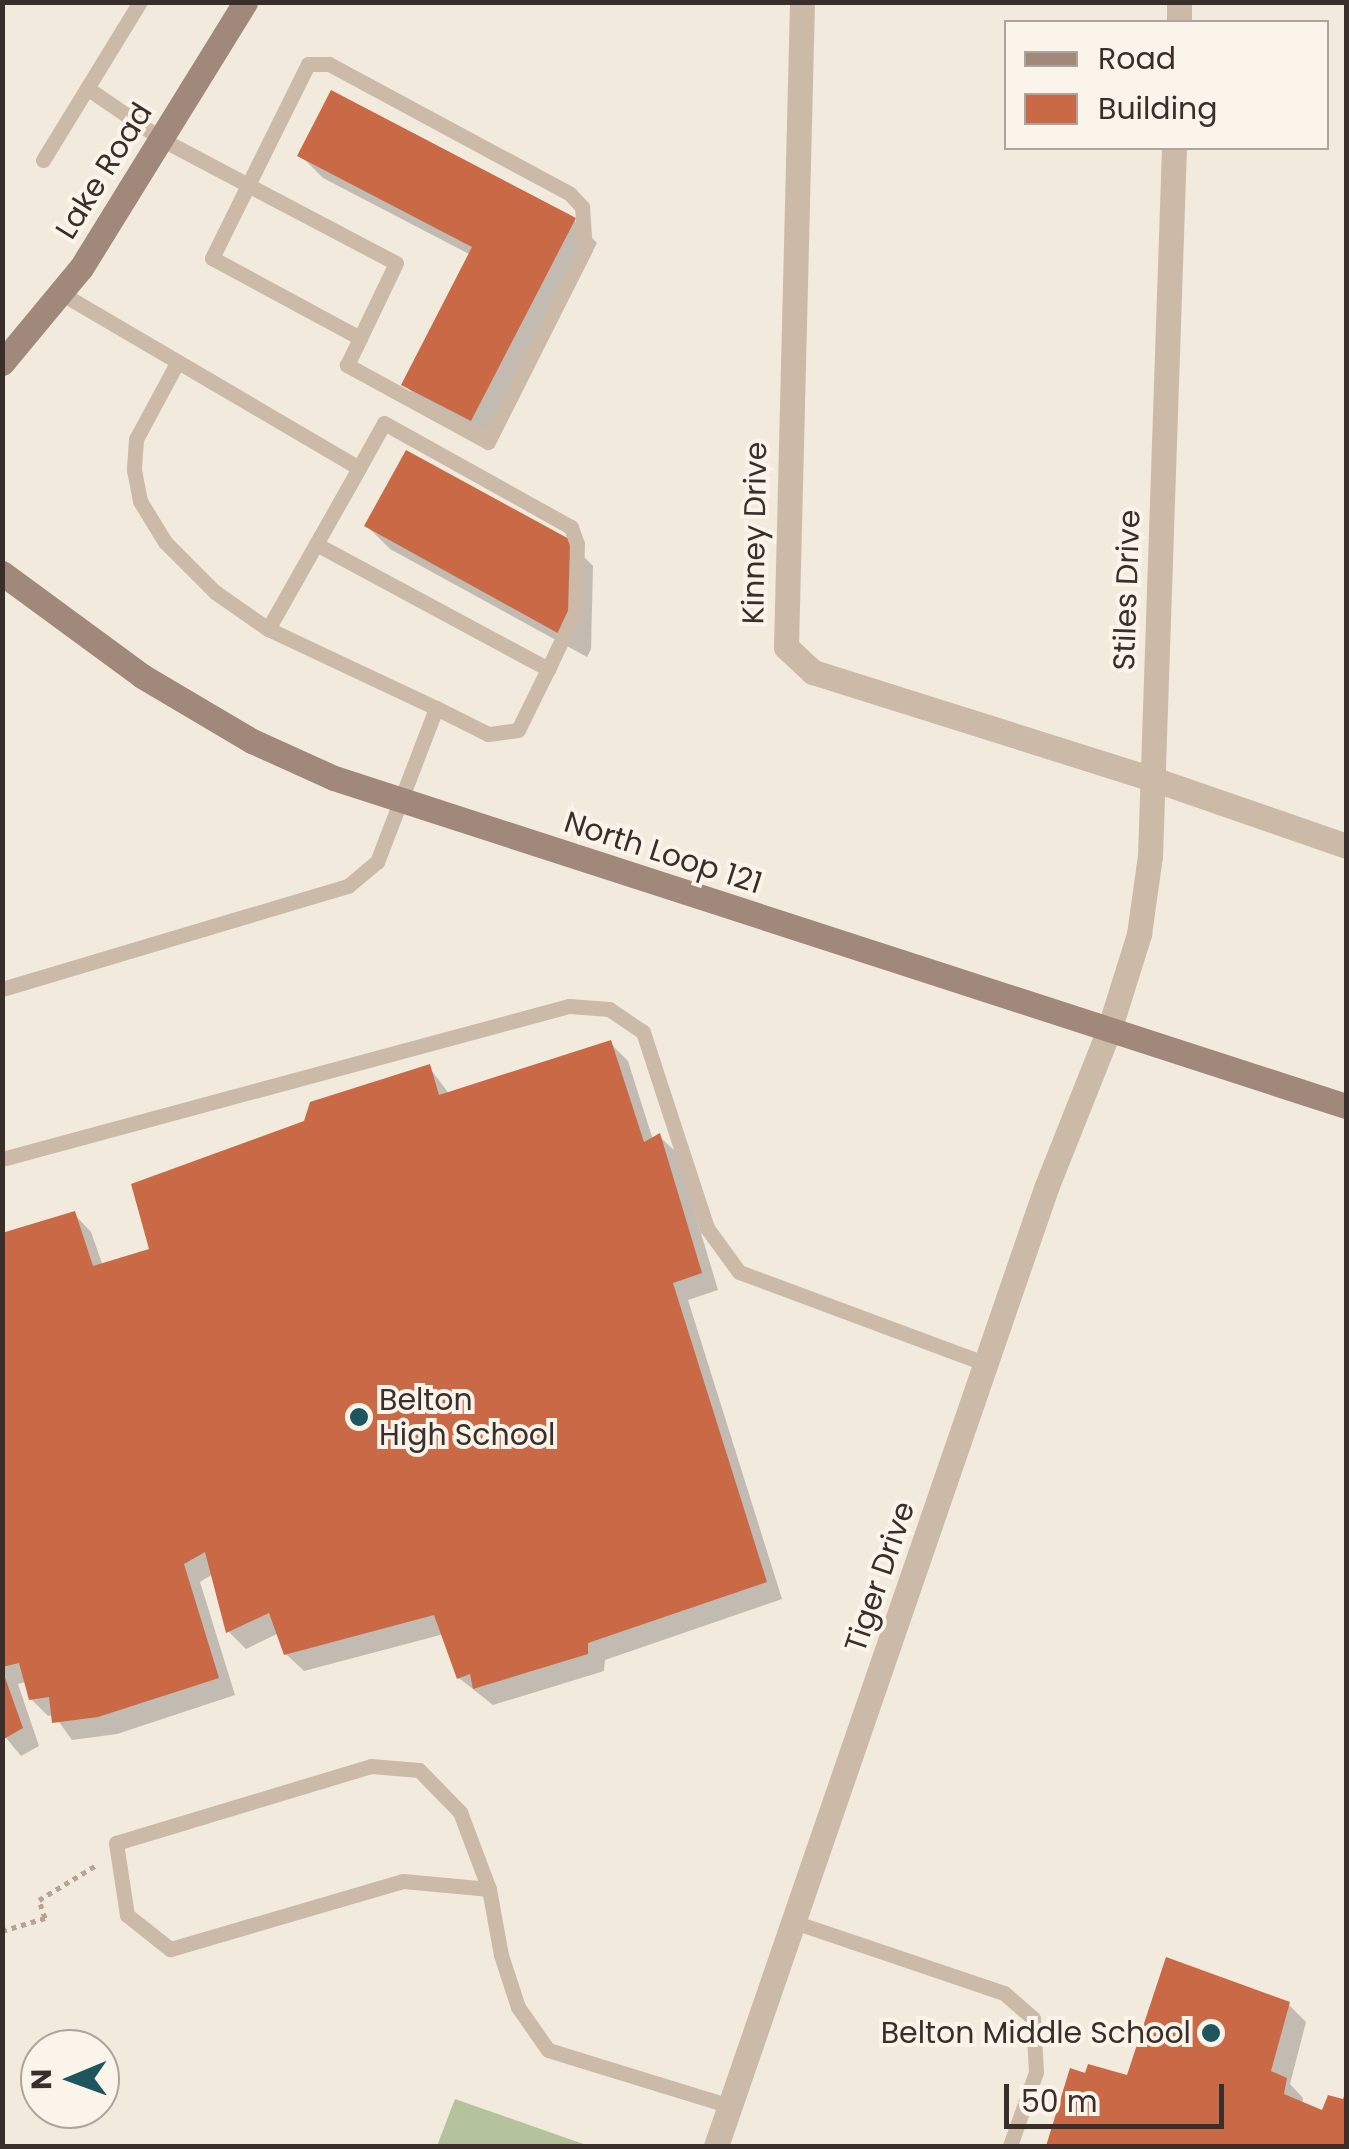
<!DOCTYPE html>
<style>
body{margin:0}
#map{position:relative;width:1349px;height:2149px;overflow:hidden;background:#f3eade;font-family:Poppins,sans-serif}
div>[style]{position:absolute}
.green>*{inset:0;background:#b5c39d}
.shadow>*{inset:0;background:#0003}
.building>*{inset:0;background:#ca6945}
.path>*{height:5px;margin-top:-2.5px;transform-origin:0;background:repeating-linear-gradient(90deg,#b8a493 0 5px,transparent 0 10px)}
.service>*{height:15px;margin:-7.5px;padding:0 7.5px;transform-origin:7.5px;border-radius:7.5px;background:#ccbaa9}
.minor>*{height:25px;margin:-12.5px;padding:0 12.5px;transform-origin:12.5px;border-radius:12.5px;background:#ccbaa9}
.secondary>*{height:25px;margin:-12.5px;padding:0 12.5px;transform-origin:12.5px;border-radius:12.5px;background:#a0897a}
.dots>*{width:28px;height:28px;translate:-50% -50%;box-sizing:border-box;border:5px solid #fbf4ea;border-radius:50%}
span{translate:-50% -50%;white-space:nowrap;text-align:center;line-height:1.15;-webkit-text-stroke:8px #fbf4ea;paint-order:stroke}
.street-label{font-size:30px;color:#392e29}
.poi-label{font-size:30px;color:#392e29}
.left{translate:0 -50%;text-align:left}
.right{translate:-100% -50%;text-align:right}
.frame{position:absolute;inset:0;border:5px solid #392e29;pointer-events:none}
.legend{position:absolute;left:1004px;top:20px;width:325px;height:130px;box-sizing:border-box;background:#fbf4ea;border:2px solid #ada59d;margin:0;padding:12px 18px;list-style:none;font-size:30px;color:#392e29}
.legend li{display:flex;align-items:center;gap:20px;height:50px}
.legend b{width:50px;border:2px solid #ada59d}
.north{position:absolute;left:20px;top:2029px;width:100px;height:100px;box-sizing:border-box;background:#fbf4ea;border:2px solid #ada59d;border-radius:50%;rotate:269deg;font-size:28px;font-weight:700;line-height:40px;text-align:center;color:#392e29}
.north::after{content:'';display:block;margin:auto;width:35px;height:45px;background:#1d565c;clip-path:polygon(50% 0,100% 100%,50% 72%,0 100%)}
.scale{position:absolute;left:1004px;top:2084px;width:220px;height:45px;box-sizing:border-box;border:5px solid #392e29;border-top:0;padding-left:12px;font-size:30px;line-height:35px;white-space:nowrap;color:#392e29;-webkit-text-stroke:8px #fbf4ea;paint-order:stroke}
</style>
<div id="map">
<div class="green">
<div style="clip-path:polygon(455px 2099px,589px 2146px,437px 2146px)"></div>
</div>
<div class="shadow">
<div style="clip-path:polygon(300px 155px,574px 220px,597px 243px,494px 442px,427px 408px,404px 384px,471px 255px,323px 178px)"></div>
<div style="clip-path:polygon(367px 526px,569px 542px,593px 566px,591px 649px,587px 657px,390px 549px)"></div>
<div style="clip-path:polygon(610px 1043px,628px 1061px,653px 1140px,659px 1136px,677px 1153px,718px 1290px,688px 1300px,782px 1599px,605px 1660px,604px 1671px,493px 1705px,459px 1678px,444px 1634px,304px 1671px,286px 1654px,279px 1633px,246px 1649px,228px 1631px,213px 1574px,200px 1582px,235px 1695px,117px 1734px,72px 1740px,54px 1715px,48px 1716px,31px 1699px,26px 1682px,18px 1684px,39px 1746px,21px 1756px,2px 1733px,2px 1236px,74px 1214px,91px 1232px,103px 1266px,152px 1250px,306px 1123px,429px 1067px,450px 1095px)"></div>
<div style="clip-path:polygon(1288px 2004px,1306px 2022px,1290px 2084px,1303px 2098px,1302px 2104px,1323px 2114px,1344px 2102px,1346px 2095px,1346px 2146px,1048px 2146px,1071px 2071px,1128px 2078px)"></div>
</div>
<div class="building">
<div style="clip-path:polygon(331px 90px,576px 218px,471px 421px,401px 385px,472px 247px,297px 156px)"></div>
<div style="clip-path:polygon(406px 450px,571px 540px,569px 626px,563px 636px,364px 526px)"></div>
<div style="clip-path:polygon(611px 1040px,644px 1142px,660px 1133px,702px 1273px,673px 1283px,767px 1582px,588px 1643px,588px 1654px,473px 1689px,470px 1674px,457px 1679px,434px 1615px,284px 1655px,269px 1613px,226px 1633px,205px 1552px,184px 1564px,219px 1678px,98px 1717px,52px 1723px,49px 1697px,29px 1700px,19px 1663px,2px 1667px,2px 1233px,75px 1211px,93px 1266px,149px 1249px,131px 1184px,304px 1121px,310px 1102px,430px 1064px,439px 1095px)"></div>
<div style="clip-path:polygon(2px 1669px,23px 1728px,2px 1740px)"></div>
<div style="clip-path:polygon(1166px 1957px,1290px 2002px,1271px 2071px,1287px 2078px,1284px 2094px,1322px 2110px,1328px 2095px,1343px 2099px,1346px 2090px,1346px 2146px,1046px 2146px,1070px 2068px,1085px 2073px,1088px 2064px,1127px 2075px)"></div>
</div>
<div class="path">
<div style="left:2px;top:1931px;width:45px;rotate:-16.8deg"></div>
<div style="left:45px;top:1918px;width:19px;rotate:-108deg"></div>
<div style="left:39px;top:1900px;width:69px;rotate:-31.4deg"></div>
</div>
<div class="service">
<div style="left:87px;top:88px;width:92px;rotate:34.4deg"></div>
<div style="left:163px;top:140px;width:96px;rotate:27.9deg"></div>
<div style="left:248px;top:185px;width:167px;rotate:27.8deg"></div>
<div style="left:396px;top:263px;width:83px;rotate:115.6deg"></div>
<div style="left:360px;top:338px;width:168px;rotate:-151.6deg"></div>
<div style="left:212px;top:258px;width:81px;rotate:-63.7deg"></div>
<div style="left:248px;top:185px;width:135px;rotate:-63.6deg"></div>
<div style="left:308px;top:64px;width:21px"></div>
<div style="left:329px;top:64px;width:274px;rotate:28.3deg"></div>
<div style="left:570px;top:194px;width:18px;rotate:47deg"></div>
<div style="left:582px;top:207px;width:42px;rotate:85.9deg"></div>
<div style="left:585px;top:249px;width:216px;rotate:116.7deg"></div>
<div style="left:488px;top:442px;width:161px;rotate:-151.4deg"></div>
<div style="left:347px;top:365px;width:30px;rotate:-64deg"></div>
<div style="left:43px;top:160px;width:185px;rotate:-58.5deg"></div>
<div style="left:177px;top:363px;width:86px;rotate:118.3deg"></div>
<div style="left:136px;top:439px;width:31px;rotate:94deg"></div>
<div style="left:134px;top:470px;width:32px;rotate:79deg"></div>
<div style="left:140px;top:501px;width:48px;rotate:58.6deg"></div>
<div style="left:165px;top:542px;width:71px;rotate:45deg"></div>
<div style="left:215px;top:592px;width:65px;rotate:34.9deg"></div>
<div style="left:359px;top:468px;width:51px;rotate:-60.9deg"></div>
<div style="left:384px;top:423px;width:214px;rotate:29.1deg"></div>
<div style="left:571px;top:527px;width:18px;rotate:71deg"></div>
<div style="left:577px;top:544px;width:68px;rotate:91.7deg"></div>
<div style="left:575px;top:612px;width:63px;rotate:115.3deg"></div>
<div style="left:316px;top:544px;width:264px;rotate:28.3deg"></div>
<div style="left:548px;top:669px;width:68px;rotate:116.2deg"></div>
<div style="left:518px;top:730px;width:30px;rotate:172deg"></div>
<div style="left:488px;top:734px;width:58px;rotate:-153.4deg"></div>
<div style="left:2px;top:989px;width:361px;rotate:-16.6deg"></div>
<div style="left:348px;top:886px;width:38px;rotate:-40deg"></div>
<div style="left:377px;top:862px;width:165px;rotate:-69deg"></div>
<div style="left:436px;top:708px;width:186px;rotate:-154.8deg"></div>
<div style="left:268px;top:629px;width:185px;rotate:-60.5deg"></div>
<div style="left:359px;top:468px;width:346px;rotate:-149.6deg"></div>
<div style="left:2px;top:1159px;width:587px;rotate:-15.1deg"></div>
<div style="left:569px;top:1006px;width:40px;rotate:4.3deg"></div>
<div style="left:609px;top:1009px;width:41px;rotate:34.1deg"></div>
<div style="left:643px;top:1032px;width:206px;rotate:71.9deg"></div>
<div style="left:707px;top:1228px;width:54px;rotate:54deg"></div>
<div style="left:739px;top:1272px;width:265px;rotate:20.4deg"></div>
<div style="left:489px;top:1889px;width:86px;rotate:-174.7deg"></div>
<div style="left:403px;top:1881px;width:243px;rotate:163.7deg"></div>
<div style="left:170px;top:1949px;width:55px;rotate:-141.7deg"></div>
<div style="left:127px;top:1915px;width:73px;rotate:-98.7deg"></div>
<div style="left:116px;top:1843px;width:266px;rotate:-16.8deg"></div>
<div style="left:371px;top:1766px;width:48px;rotate:4.8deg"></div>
<div style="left:419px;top:1770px;width:59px;rotate:45.7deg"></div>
<div style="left:460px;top:1812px;width:82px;rotate:69.4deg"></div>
<div style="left:489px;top:1889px;width:67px;rotate:79.7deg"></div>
<div style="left:501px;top:1955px;width:55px;rotate:71.9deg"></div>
<div style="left:518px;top:2007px;width:52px;rotate:55.1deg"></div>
<div style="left:548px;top:2050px;width:190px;rotate:17.1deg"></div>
<div style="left:794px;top:1922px;width:222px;rotate:18.7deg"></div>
<div style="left:1004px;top:1993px;width:38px;rotate:41deg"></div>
<div style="left:1033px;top:2018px;width:54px;rotate:86.8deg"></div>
<div style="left:1036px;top:2072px;width:78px;rotate:109.4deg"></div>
</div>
<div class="minor">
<div style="left:802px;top:2px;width:645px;rotate:91.42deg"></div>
<div style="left:786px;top:647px;width:37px;rotate:43deg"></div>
<div style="left:813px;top:672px;width:356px;rotate:17.5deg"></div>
<div style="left:1153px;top:779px;width:204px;rotate:19.1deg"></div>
<div style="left:1179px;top:22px;width:20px;rotate:-90deg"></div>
<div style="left:716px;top:2146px;width:1013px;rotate:-70.99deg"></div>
<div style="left:1046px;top:1188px;width:170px;rotate:-68.3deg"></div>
<div style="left:1109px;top:1030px;width:101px;rotate:-72.6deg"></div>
<div style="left:1139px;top:934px;width:79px;rotate:-82deg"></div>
<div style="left:1150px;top:856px;width:708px;rotate:-88.06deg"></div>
</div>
<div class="secondary">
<div style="left:2px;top:363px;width:124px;rotate:-50.3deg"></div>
<div style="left:81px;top:268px;width:312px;rotate:-58.3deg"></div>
<div style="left:2px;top:573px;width:174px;rotate:36.3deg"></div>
<div style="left:142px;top:676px;width:128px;rotate:30.6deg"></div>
<div style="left:252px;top:741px;width:90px;rotate:24.3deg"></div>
<div style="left:334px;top:778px;width:1064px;rotate:17.96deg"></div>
</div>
<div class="dots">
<div style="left:359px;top:1417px;background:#1d565c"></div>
<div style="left:1211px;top:2033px;background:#1d565c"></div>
</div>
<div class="street-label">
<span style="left:104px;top:171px;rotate:-58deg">Lake Road</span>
<span style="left:755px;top:533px;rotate:-89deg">Kinney Drive</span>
<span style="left:1127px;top:590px;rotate:-88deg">Stiles Drive</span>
<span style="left:663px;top:853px;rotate:18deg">North Loop 121</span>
<span style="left:880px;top:1577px;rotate:-71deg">Tiger Drive</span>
</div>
<div class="poi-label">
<span class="left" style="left:379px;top:1417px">Belton<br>High School</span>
<span class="right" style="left:1191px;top:2033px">Belton Middle School</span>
</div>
<div class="frame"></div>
<ul class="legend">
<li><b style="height:12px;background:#a0897a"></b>Road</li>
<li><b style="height:28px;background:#ca6945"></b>Building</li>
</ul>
<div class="north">N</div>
<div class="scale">50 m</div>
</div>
